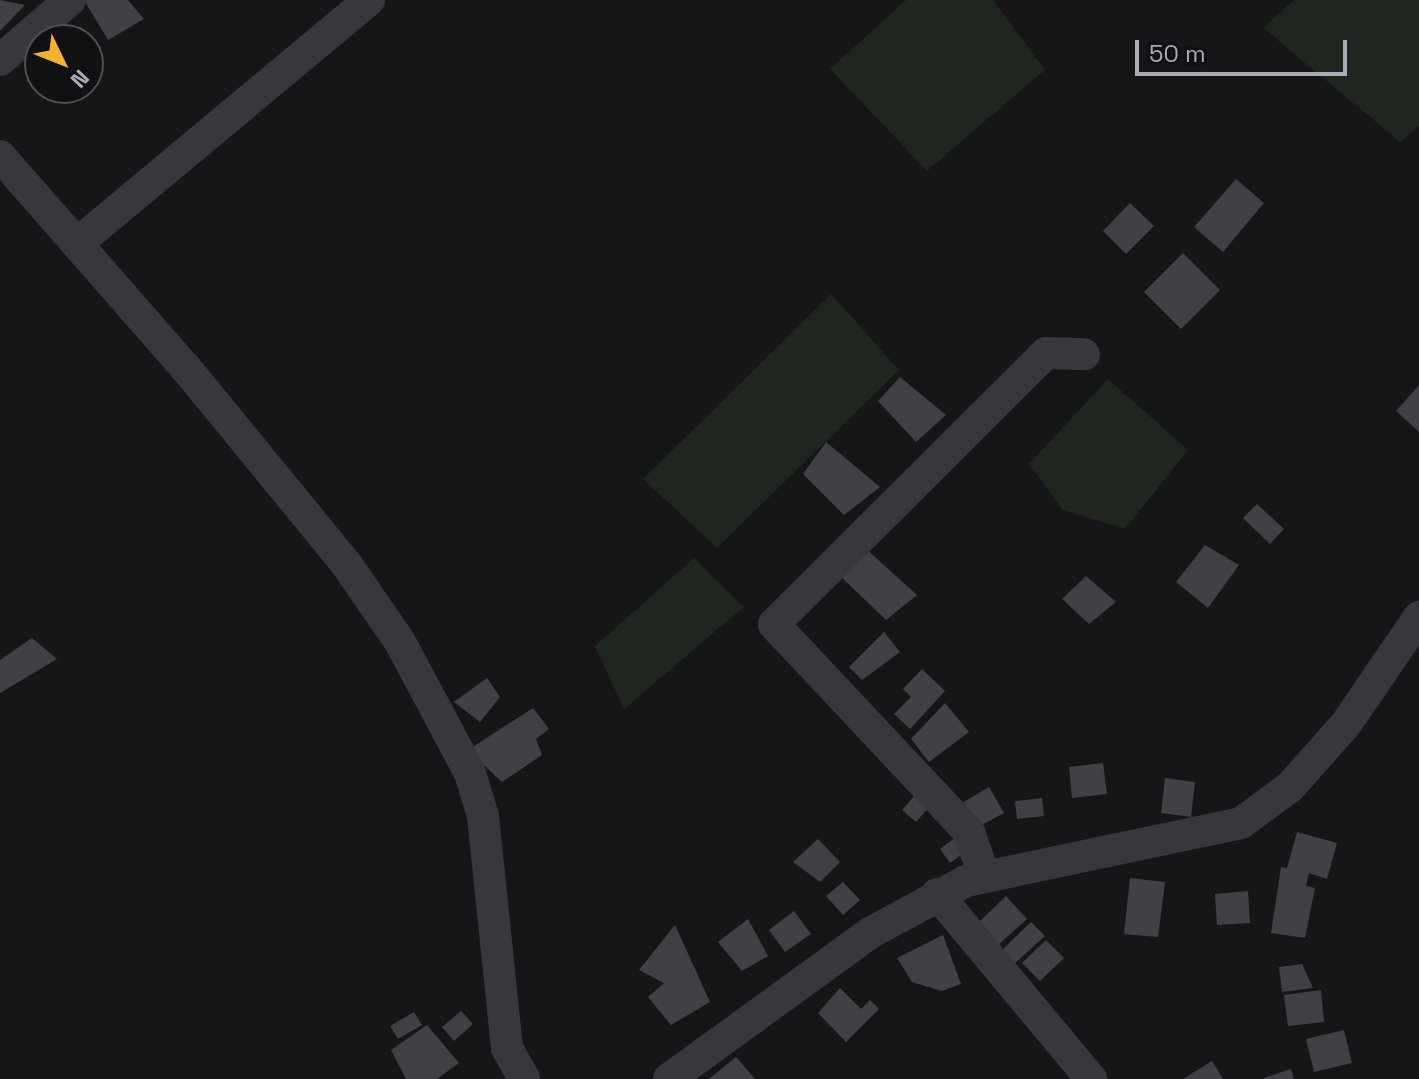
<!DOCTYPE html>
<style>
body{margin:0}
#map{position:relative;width:1419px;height:1079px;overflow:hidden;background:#161618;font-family:"Space Grotesk",sans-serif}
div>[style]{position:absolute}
.green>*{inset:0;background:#1e261f}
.building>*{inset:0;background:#404145}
.minor>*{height:32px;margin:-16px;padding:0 16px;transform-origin:16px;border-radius:16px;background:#37383d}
span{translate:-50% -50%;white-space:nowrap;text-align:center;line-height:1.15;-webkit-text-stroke:6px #111113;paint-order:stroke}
.north{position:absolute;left:24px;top:24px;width:80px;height:80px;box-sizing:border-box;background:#111113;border:2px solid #4d4f55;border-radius:50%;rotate:133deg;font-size:22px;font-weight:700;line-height:32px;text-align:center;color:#a8adb8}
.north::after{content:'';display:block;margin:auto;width:28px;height:36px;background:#f2b134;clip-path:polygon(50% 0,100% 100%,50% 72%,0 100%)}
.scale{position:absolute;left:1135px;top:40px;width:212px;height:36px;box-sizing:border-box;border:4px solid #a8adb8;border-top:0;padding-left:10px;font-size:24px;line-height:28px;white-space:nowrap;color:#a8adb8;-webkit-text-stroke:6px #111113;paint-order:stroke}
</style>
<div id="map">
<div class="green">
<div style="clip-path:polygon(906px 0,993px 0,1045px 70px,927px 171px,830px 69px)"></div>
<div style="clip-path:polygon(1294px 0,1419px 0,1419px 126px,1400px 142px,1263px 28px)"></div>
<div style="clip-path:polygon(831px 294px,899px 370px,717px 548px,643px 479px)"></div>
<div style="clip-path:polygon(1108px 379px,1188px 450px,1125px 529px,1063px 510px,1029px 464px)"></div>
<div style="clip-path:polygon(694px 558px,744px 607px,624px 709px,595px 646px)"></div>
</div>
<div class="building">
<div style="clip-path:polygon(0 0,25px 5px,0 31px)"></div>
<div style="clip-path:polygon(84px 0,128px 0,144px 19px,108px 40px)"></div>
<div style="clip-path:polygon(1236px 179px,1264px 203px,1223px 252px,1194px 227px)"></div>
<div style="clip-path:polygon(1130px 203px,1154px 226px,1126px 254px,1103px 231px)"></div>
<div style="clip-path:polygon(1183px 253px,1220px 290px,1181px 329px,1144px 292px)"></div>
<div style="clip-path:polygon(900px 377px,946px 415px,916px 442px,878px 401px)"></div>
<div style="clip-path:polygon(1419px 385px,1419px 432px,1396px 411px)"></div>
<div style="clip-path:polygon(826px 442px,880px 487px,844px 515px,803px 474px)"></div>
<div style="clip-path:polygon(1257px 504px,1284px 529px,1270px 544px,1243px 518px)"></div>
<div style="clip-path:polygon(1205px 545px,1239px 565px,1208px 608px,1176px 582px)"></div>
<div style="clip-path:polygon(864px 547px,917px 595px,886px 620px,837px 573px)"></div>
<div style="clip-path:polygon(1086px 576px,1116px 602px,1089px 624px,1062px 599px)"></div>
<div style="clip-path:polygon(884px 632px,900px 652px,862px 680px,849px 667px)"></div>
<div style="clip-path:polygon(32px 638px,57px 659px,0 693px,0 660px)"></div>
<div style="clip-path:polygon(922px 669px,945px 691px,910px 729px,894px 714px,911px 697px,903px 689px)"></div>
<div style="clip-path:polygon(487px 678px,500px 697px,480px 722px,454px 702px)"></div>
<div style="clip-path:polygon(945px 703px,969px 732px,929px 762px,911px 739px)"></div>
<div style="clip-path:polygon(533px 708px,549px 729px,536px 739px,542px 755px,502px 782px,468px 750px)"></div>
<div style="clip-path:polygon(1103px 763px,1107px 794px,1072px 798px,1069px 767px)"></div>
<div style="clip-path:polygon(1165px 778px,1195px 782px,1191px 817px,1161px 813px)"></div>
<div style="clip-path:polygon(989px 787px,1004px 813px,976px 828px,962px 803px)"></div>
<div style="clip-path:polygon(916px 794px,930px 806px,916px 822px,902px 810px)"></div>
<div style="clip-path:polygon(1042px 798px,1044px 816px,1017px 819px,1015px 801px)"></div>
<div style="clip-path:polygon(1297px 832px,1337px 843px,1327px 879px,1309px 873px,1306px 886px,1315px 888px,1305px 938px,1271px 933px,1281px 867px,1287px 868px)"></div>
<div style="clip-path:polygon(960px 834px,970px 849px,950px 863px,940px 849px)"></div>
<div style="clip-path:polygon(818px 839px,840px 862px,820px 882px,793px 862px)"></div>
<div style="clip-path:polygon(1130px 878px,1165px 882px,1158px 937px,1124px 934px)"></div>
<div style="clip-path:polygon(843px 882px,860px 900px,843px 915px,826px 896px)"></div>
<div style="clip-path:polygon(1248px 891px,1250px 923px,1217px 925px,1215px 894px)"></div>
<div style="clip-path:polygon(1006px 896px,1027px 919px,997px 946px,977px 924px)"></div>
<div style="clip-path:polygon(794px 911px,811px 934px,785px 952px,769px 930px)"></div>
<div style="clip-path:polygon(748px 919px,768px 956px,742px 971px,718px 942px)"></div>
<div style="clip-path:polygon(1031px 922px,1045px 936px,1014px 964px,1002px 950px)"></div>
<div style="clip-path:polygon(675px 925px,710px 1002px,671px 1025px,648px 997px,664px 983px,639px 970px)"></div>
<div style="clip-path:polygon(943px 935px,961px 984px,942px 991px,912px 982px,897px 958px)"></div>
<div style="clip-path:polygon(1046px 940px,1064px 958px,1040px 981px,1022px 963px)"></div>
<div style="clip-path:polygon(1302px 964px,1313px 988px,1282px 992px,1279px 967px)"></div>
<div style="clip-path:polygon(840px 988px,861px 1009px,870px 1000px,879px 1009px,846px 1042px,818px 1013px)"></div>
<div style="clip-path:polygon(1321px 990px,1324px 1022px,1288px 1026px,1284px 995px)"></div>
<div style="clip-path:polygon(461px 1011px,473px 1024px,454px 1041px,442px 1027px)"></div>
<div style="clip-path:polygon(414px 1012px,422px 1025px,398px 1039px,390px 1026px)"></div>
<div style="clip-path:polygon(427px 1025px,459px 1063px,437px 1079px,406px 1079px,391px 1050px)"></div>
<div style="clip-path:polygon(1344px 1030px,1352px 1063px,1314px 1072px,1306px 1039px)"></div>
<div style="clip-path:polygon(736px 1057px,755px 1079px,709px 1079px)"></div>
<div style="clip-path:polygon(1212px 1061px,1223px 1079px,1183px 1079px)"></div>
<div style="clip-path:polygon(1291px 1069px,1294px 1079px,1264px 1079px,1264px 1078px)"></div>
</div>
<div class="minor">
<div style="left:0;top:60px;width:92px;rotate:-40.6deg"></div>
<div style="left:0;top:156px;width:281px;rotate:48.8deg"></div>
<div style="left:185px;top:367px;width:256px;rotate:50.7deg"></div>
<div style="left:347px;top:565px;width:93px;rotate:55.5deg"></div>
<div style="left:400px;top:642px;width:149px;rotate:61.9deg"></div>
<div style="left:470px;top:773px;width:45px;rotate:73.2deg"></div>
<div style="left:483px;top:816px;width:233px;rotate:84.1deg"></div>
<div style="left:507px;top:1048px;width:35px;rotate:61deg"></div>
<div style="left:80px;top:241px;width:376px;rotate:-39.8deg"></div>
<div style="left:984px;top:876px;width:46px;rotate:-108.8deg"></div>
<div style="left:969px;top:832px;width:285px;rotate:-133.2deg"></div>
<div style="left:774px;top:624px;width:384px;rotate:-44.9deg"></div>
<div style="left:1046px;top:353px;width:38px;rotate:2deg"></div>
<div style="left:937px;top:894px;width:241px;rotate:50.2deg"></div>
<div style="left:669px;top:1079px;width:248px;rotate:-36deg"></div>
<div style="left:870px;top:933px;width:109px;rotate:-28.4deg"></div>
<div style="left:966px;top:881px;width:281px;rotate:-11.9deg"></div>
<div style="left:1241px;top:823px;width:61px;rotate:-36.3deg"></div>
<div style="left:1290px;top:787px;width:84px;rotate:-48.4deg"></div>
<div style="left:1346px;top:724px;width:130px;rotate:-55.7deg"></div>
</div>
<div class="north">N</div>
<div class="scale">50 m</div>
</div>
